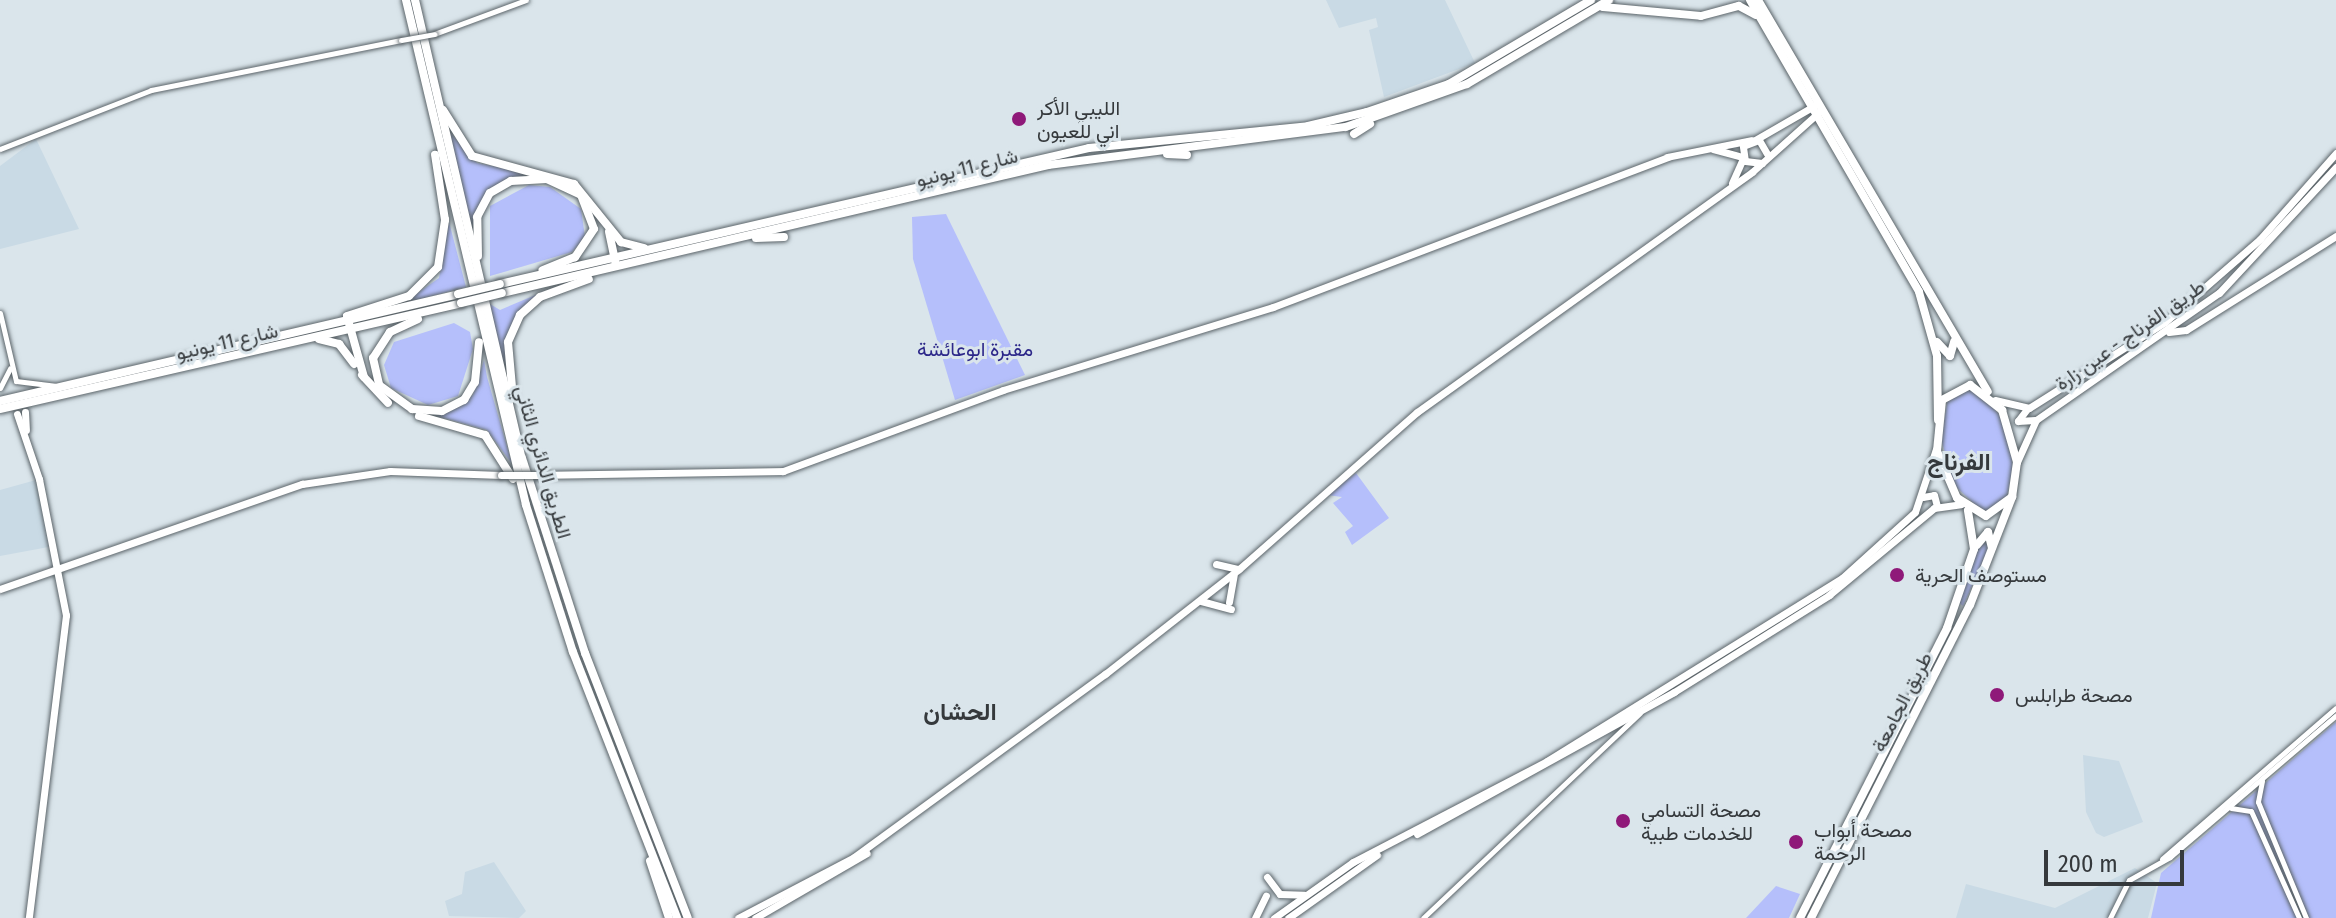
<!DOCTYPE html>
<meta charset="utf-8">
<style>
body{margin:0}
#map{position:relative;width:2336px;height:918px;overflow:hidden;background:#dae5eb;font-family:"Fira Sans Condensed",Vazirmatn,sans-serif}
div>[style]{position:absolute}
.built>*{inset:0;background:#c9dae5}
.green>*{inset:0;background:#b5bffb}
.roads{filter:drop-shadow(0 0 2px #5b6469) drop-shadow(0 0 2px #5b6469)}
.minor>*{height:5px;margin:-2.5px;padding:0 2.5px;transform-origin:2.5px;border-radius:2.5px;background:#fff}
.major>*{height:7px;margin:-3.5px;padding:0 3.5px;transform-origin:3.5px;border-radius:3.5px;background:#fff}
.highway>*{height:8px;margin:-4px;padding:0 4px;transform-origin:4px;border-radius:4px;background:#fff}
.bridges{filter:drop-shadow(0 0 2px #5b6469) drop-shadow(0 0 2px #5b6469)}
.minor-bridge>*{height:5px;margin:-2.5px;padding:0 2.5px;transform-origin:2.5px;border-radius:2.5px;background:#fff}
.major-bridge>*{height:7px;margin:-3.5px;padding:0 3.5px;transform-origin:3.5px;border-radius:3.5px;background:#fff}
.highway-bridge>*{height:8px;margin:-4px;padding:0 4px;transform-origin:4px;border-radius:4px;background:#fff}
.dots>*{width:22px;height:22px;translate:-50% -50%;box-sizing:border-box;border:4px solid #dae5eb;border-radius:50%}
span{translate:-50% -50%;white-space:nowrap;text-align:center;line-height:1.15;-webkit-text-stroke:6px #dae5eb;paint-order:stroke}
.poi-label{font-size:20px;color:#35393c}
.left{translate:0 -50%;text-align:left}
.street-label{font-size:20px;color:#35393c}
.park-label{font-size:20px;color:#2c2789}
.quarter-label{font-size:24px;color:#35393c;font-weight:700}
.scale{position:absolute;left:2044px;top:850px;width:140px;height:36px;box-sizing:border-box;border:4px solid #35393c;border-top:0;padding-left:10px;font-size:24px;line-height:28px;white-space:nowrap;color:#35393c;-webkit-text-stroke:6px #dae5eb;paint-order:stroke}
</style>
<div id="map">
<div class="built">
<div style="clip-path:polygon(1326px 0,1445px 0,1475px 63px,1384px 97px,1369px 30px,1378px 27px,1376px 18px,1339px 28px)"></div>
<div style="clip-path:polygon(36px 139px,79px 229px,0 249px,0 166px)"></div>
<div style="clip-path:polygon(36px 480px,54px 546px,0 556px,0 490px)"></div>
<div style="clip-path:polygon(2083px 755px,2119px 761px,2143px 822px,2104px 837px,2096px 833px,2086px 812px)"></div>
<div style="clip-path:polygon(494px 862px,526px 911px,519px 918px,449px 916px,445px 901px,462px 894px,465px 872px)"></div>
<div style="clip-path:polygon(2135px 868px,2157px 883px,2148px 918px,1956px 918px,1966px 884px,2055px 908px)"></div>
</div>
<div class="green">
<div style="clip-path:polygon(446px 128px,477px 163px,537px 175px,490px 188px,471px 235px)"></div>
<div style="clip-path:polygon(529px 185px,550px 187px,581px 209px,585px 237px,572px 252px,490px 276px,490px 206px)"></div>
<div style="clip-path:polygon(946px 214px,1025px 375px,955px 400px,913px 259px,912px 217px)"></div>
<div style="clip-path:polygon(449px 222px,466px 287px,402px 304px,439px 278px)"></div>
<div style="clip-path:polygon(545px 291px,516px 315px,506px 344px,506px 378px,490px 304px,500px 310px)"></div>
<div style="clip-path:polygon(454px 323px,470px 332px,473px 349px,458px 396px,428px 405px,391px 388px,384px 365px,394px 342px)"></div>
<div style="clip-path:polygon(484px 360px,487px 377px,512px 464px,487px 430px,433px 415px,473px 395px)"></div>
<div style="clip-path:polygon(1975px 388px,2002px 418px,2013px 465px,2006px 502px,1983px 512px,1954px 485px,1941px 439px,1948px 398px)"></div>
<div style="clip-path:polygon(1356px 473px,1389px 518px,1352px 545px,1345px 532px,1353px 526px,1333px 503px,1342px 497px,1327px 495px)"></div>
<div style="clip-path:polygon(1982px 536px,1991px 543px,1963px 606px,1959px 603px)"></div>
<div style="clip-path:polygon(2336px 722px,2336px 918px,2151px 918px,2161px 873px)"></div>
<div style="clip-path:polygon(1776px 886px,1800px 894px,1789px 918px,1746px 918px)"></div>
</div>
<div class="roads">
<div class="minor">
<div style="left:434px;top:34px;width:98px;rotate:-20.3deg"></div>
<div style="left:0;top:149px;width:162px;rotate:-21.3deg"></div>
<div style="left:151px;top:90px;width:255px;rotate:-11.3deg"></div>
<div style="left:0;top:313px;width:70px;rotate:76.8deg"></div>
<div style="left:16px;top:381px;width:39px;rotate:7deg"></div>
<div style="left:0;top:388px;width:22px;rotate:-63deg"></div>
<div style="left:2262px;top:781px;width:21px;rotate:101deg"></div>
<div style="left:2258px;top:802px;width:126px;rotate:67.5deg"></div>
<div style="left:2231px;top:808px;width:20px;rotate:9deg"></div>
<div style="left:2251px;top:811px;width:117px;rotate:65.8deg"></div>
<div style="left:2162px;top:859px;width:230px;rotate:-41deg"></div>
<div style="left:1423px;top:918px;width:299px;rotate:-43.4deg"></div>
<div style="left:2110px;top:918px;width:42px;rotate:-63.4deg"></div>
<div style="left:2129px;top:880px;width:47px;rotate:-29.3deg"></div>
<div style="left:2170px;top:857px;width:218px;rotate:-40.5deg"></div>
</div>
<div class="major">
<div style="left:1755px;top:140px;width:68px;rotate:-30deg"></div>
<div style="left:1713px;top:149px;width:30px;rotate:15deg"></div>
<div style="left:1762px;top:163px;width:17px;rotate:-173deg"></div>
<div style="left:1745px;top:161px;width:15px;rotate:-98deg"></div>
<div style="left:1743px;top:146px;width:17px;rotate:-21deg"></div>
<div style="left:1759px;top:140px;width:16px;rotate:60deg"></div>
<div style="left:1732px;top:183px;width:27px;rotate:-66deg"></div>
<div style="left:2169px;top:332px;width:17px;rotate:-7deg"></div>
<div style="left:2186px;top:330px;width:177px;rotate:-32.1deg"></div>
<div style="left:1995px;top:400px;width:35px;rotate:13deg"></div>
<div style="left:2029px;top:408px;width:161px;rotate:-32.3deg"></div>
<div style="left:2165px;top:322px;width:126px;rotate:-41.1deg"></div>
<div style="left:2260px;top:239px;width:115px;rotate:-48.5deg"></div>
<div style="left:2027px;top:409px;width:15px;rotate:127deg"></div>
<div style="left:2018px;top:421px;width:17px;rotate:-3deg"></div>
<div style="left:25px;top:412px;width:18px;rotate:87deg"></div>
<div style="left:17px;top:414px;width:69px;rotate:71.3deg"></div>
<div style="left:39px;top:479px;width:139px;rotate:78.8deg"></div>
<div style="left:66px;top:615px;width:305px;rotate:97deg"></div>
<div style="left:2017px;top:462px;width:46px;rotate:-65.7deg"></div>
<div style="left:2036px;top:420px;width:223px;rotate:-34.8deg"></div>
<div style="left:2219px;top:293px;width:172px;rotate:-47.1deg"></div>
<div style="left:538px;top:475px;width:245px;rotate:-0.9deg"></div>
<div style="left:783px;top:471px;width:234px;rotate:-20.2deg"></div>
<div style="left:1003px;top:390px;width:282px;rotate:-17.1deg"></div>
<div style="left:1273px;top:307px;width:422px;rotate:-20.8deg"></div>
<div style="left:1667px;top:157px;width:86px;rotate:-11.4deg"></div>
<div style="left:1923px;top:497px;width:11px;rotate:-10deg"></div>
<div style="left:1934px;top:495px;width:11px;rotate:75deg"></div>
<div style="left:1216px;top:564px;width:22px;rotate:13deg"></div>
<div style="left:0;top:589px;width:320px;rotate:-19.2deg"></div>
<div style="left:302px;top:484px;width:89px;rotate:-8.4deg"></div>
<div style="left:390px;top:471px;width:111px;rotate:2.1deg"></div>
<div style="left:1201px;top:601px;width:31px;rotate:15deg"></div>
<div style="left:1229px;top:602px;width:27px;rotate:-80deg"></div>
<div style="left:1417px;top:834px;width:294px;rotate:-28.9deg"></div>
<div style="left:1674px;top:692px;width:183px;rotate:-32deg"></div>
<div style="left:1829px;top:595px;width:136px;rotate:-39.6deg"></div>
<div style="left:1934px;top:508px;width:27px;rotate:-8deg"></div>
<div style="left:1267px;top:877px;width:21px;rotate:53deg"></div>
<div style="left:1280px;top:894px;width:24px;rotate:2deg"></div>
<div style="left:738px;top:918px;width:131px;rotate:-27.7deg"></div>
<div style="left:854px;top:857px;width:311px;rotate:-36.1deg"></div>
<div style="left:1105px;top:674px;width:170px;rotate:-38.1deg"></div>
<div style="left:1239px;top:569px;width:237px;rotate:-41.4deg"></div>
<div style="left:1417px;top:412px;width:412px;rotate:-35.6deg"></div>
<div style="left:1752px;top:172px;width:90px;rotate:-41.8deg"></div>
<div style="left:755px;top:918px;width:129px;rotate:-30.1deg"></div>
<div style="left:1255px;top:918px;width:25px;rotate:-64deg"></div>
<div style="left:1274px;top:918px;width:97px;rotate:-35.3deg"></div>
<div style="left:1353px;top:862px;width:219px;rotate:-27.5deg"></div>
<div style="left:1547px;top:761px;width:347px;rotate:-31.8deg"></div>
<div style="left:1842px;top:578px;width:98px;rotate:-42.1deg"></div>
<div style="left:1915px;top:512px;width:66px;rotate:-71.6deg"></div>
<div style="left:1288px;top:918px;width:109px;rotate:-35.3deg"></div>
</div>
<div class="highway">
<div style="left:406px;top:0;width:519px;rotate:76.63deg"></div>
<div style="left:526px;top:505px;width:154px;rotate:72.3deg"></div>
<div style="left:573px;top:652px;width:286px;rotate:68.6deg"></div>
<div style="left:415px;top:0;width:470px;rotate:76.9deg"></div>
<div style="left:522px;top:458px;width:205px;rotate:72.1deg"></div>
<div style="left:585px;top:653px;width:284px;rotate:68.8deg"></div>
<div style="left:1750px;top:0;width:337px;rotate:59.9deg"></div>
<div style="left:1919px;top:292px;width:66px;rotate:74.3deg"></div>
<div style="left:1937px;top:356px;width:64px;rotate:89.1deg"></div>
<div style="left:1758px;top:0;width:454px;rotate:59.6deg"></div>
<div style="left:1603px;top:7px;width:98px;rotate:5.2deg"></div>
<div style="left:1701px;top:16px;width:39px;rotate:-15deg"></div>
<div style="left:1739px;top:6px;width:19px;rotate:28deg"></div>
<div style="left:443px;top:110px;width:54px;rotate:57.8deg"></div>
<div style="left:472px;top:156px;width:106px;rotate:15.4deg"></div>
<div style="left:574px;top:184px;width:75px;rotate:51deg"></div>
<div style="left:621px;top:242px;width:24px;rotate:15deg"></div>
<div style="left:1354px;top:134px;width:19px;rotate:-32deg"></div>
<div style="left:1167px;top:154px;width:20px;rotate:3deg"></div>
<div style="left:609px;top:232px;width:30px;rotate:78deg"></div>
<div style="left:756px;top:238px;width:28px;rotate:-2deg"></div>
<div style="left:478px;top:256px;width:39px;rotate:-91deg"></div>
<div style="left:477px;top:217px;width:27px;rotate:-62deg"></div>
<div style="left:490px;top:193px;width:24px;rotate:-30deg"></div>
<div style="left:511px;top:181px;width:36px;rotate:-3deg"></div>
<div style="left:547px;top:179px;width:38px;rotate:25deg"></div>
<div style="left:581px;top:195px;width:36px;rotate:69deg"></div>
<div style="left:594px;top:229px;width:34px;rotate:124deg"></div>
<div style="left:575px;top:257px;width:35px;rotate:158deg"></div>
<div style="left:500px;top:284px;width:604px;rotate:-13deg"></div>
<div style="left:1089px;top:148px;width:220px;rotate:-5.7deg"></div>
<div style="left:1308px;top:126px;width:61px;rotate:-13.3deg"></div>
<div style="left:1367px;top:112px;width:87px;rotate:-18.9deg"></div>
<div style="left:1449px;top:84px;width:165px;rotate:-30.6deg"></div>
<div style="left:502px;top:293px;width:561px;rotate:-13.19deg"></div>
<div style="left:1048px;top:165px;width:300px;rotate:-7.3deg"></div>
<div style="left:1346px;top:127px;width:128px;rotate:-19.6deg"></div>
<div style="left:1467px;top:84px;width:165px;rotate:-30.6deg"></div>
<div style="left:418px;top:319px;width:31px;rotate:155deg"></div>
<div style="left:390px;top:332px;width:31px;rotate:123deg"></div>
<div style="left:373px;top:358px;width:28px;rotate:77deg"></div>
<div style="left:379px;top:385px;width:41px;rotate:36deg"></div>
<div style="left:412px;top:409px;width:30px;rotate:4deg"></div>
<div style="left:442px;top:411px;width:25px;rotate:-27deg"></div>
<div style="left:464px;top:400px;width:21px;rotate:-59deg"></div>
<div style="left:475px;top:382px;width:40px;rotate:-84.3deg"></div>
<div style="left:319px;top:339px;width:21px;rotate:14deg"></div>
<div style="left:339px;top:344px;width:25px;rotate:53deg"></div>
<div style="left:1937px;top:342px;width:19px;rotate:47deg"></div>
<div style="left:1950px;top:356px;width:15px;rotate:-74deg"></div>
<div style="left:362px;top:375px;width:38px;rotate:47deg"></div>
<div style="left:364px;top:377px;width:63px;rotate:-105.6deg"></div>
<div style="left:347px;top:316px;width:65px;rotate:-17.9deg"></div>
<div style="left:409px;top:296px;width:41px;rotate:-45deg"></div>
<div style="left:438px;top:267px;width:48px;rotate:-81.5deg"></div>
<div style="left:445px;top:220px;width:66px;rotate:-98.7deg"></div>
<div style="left:1970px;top:385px;width:41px;rotate:38deg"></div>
<div style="left:2002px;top:410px;width:54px;rotate:73.9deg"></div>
<div style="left:2017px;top:462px;width:35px;rotate:98deg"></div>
<div style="left:2012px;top:497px;width:32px;rotate:144deg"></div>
<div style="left:1986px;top:516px;width:34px;rotate:-148deg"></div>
<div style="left:1957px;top:498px;width:51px;rotate:-113.1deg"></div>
<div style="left:1937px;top:451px;width:51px;rotate:-84.4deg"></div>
<div style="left:1942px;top:400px;width:32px;rotate:-28deg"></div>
<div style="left:513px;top:398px;width:56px;rotate:-95.1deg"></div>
<div style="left:508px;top:342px;width:30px;rotate:-66deg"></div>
<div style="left:520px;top:315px;width:27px;rotate:-42deg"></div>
<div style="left:540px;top:297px;width:52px;rotate:-20.2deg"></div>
<div style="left:0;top:401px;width:470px;rotate:-13.1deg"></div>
<div style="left:0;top:409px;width:473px;rotate:-12.9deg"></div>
<div style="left:419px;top:416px;width:69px;rotate:16.1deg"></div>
<div style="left:485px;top:435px;width:52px;rotate:57.5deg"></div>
<div style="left:1977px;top:545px;width:17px;rotate:-50deg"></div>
<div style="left:1988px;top:532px;width:16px;rotate:76deg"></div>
<div style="left:650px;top:861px;width:60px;rotate:71.6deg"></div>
<div style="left:1800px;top:918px;width:325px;rotate:-63.1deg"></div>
<div style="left:1947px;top:628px;width:83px;rotate:-71.1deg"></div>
<div style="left:1974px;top:549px;width:39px;rotate:-99deg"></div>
<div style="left:1811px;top:918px;width:351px;rotate:-63.1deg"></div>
<div style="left:1970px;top:605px;width:116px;rotate:-68.7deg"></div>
</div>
</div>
<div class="bridges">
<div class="minor-bridge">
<div style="left:401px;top:40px;width:34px;rotate:-10deg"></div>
</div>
<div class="major-bridge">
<div style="left:501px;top:475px;width:37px"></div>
</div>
<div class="highway-bridge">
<div style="left:458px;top:294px;width:43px;rotate:-13.4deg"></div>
<div style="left:461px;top:303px;width:42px;rotate:-13.7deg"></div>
</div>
</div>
<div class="dots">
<div style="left:1019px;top:119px;background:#8f1979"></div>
<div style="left:1897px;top:575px;background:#8f1979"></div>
<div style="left:1997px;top:695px;background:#8f1979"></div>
<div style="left:1623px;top:821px;background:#8f1979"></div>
<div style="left:1796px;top:842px;background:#8f1979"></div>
</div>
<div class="poi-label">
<span class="left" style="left:1037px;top:120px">الليبي الأكر<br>اني للعيون</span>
<span class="left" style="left:1915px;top:575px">مستوصف الحرية</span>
<span class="left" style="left:2015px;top:695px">مصحة طرابلس</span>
<span class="left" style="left:1641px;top:822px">مصحة التسامي<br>للخدمات طبية</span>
<span class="left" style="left:1814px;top:842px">مصحة أبواب<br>الرحمة</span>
</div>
<div class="street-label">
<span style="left:967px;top:168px;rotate:-14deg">شارع 11 يونيو</span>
<span style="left:2130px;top:335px;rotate:-35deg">طريق الفرناج - عين زارة</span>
<span style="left:227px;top:342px;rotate:-13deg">شارع 11 يونيو</span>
<span style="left:543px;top:462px;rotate:74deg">الطريق الدائري الثاني</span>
<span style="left:1902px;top:702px;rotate:-63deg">طريق الجامعة</span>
</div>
<div class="park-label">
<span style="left:975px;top:349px">مقبرة ابوعائشة</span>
</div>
<div class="quarter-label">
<span style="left:1959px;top:463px">الفرناج</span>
<span style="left:960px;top:713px">الحشان</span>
</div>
<div class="scale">200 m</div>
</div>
